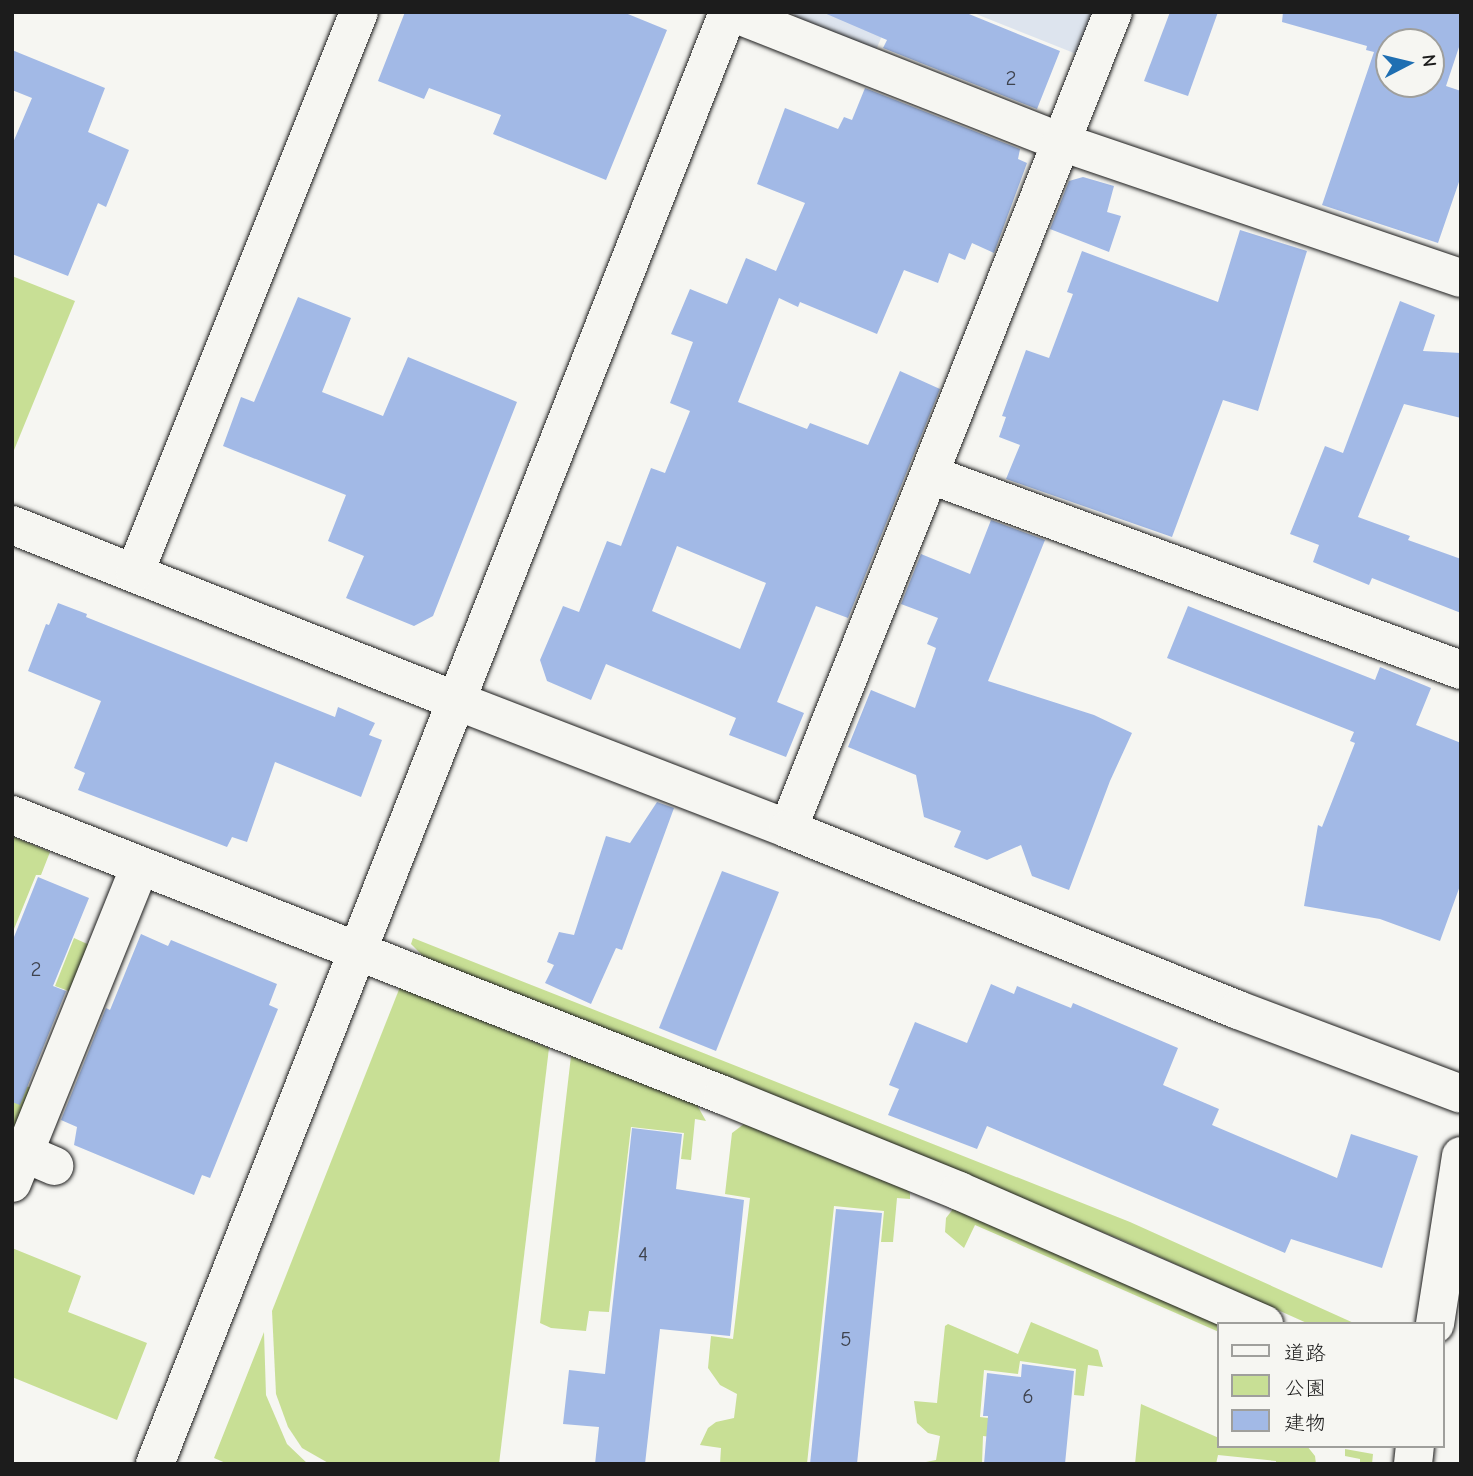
<!DOCTYPE html>
<meta charset="utf-8">
<style>
body{margin:0}
#map{position:relative;width:1473px;height:1476px;overflow:hidden;background:#f6f6f2;font-family:"Comic Neue","Klee One",sans-serif}
div>[style]{position:absolute}
.built>*{inset:0;background:#dde4ee}
.green>*{inset:0;background:#c8df95}
.building>*{inset:0;background:#a2b9e6}
.roads{filter:drop-shadow(0 0 2px #1c1c1c) drop-shadow(0 0 2px #1c1c1c)}
.minor>*{height:38px;margin:-19px;padding:0 19px;transform-origin:19px;border-radius:19px;background:#f6f6f2}
.tertiary>*{height:38px;margin:-19px;padding:0 19px;transform-origin:19px;border-radius:19px;background:#f6f6f2}
span{translate:-50% -50%;white-space:nowrap;text-align:center;line-height:1.15;-webkit-text-stroke:6px #f6f6f2;paint-order:stroke}
.number-label{font-size:21px;color:#3e434e}
.number-label span{-webkit-text-stroke-width:0}
.frame{position:absolute;inset:0;border:14px solid #1c1c1c;pointer-events:none}
.legend{position:absolute;left:1217px;top:1322px;width:228px;height:126px;box-sizing:border-box;background:#f6f6f2;border:2px solid #9f9f9c;margin:0;padding:9px 12px;list-style:none;font-size:21px;color:#1c1c1c}
.legend li{display:flex;align-items:center;gap:14px;height:35px}
.legend b{width:35px;border:2px solid #9f9f9c}
.north{position:absolute;left:1375px;top:28px;width:70px;height:70px;box-sizing:border-box;background:#f6f6f2;border:2px solid #9f9f9c;border-radius:50%;rotate:83deg;font-size:19px;font-weight:700;line-height:28px;text-align:center;color:#1c1c1c}
.north::after{content:'';display:block;margin:auto;width:24px;height:32px;background:#1f6fb2;clip-path:polygon(50% 0,100% 100%,50% 72%,0 100%)}
</style>
<div id="map">
<div class="built">
<div style="clip-path:polygon(793px 12px,892px 12px,876px 50px,796px 18px)"></div>
<div style="clip-path:polygon(971px 12px,1096px 12px,1079px 55px)"></div>
</div>
<div class="green">
<div style="clip-path:polygon(12px 276px,75px 301px,12px 455px)"></div>
<div style="clip-path:polygon(12px 836px,50px 852px,41px 875px,36px 875px,12px 934px)"></div>
<div style="clip-path:polygon(74px 938px,94px 947px,74px 993px,55px 986px)"></div>
<div style="clip-path:polygon(413px 938px,1130px 1222px,1356px 1324px,1309px 1324px,1122px 1240px,427px 960px,411px 944px)"></div>
<div style="clip-path:polygon(400px 987px,549px 1048px,499px 1464px,330px 1464px,302px 1448px,288px 1427px,276px 1394px,272px 1311px)"></div>
<div style="clip-path:polygon(571px 1056px,697px 1105px,706px 1121px,695px 1119px,691px 1160px,681px 1159px,684px 1133px,631px 1127px,609px 1312px,589px 1311px,586px 1331px,551px 1328px,540px 1323px)"></div>
<div style="clip-path:polygon(16px 1081px,35px 1090px,12px 1132px,12px 1091px)"></div>
<div style="clip-path:polygon(744px 1124px,906px 1189px,910px 1193px,910px 1199px,897px 1198px,893px 1242px,881px 1242px,884px 1211px,834px 1206px,807px 1464px,720px 1464px,721px 1448px,700px 1445px,708px 1428px,716px 1422px,734px 1418px,737px 1394px,720px 1385px,708px 1368px,711px 1336px,733px 1339px,750px 1198px,725px 1194px,732px 1133px)"></div>
<div style="clip-path:polygon(953px 1209px,1219px 1324px,1219px 1332px,975px 1225px,964px 1248px,945px 1232px,946px 1218px)"></div>
<div style="clip-path:polygon(12px 1248px,81px 1276px,68px 1312px,147px 1343px,117px 1420px,12px 1377px)"></div>
<div style="clip-path:polygon(1031px 1322px,1098px 1350px,1103px 1367px,1088px 1365px,1084px 1396px,1074px 1395px,1076px 1369px,1020px 1361px,1018px 1374px,984px 1370px,980px 1417px,1013px 1421px,1010px 1439px,983px 1436px,982px 1464px,916px 1464px,936px 1460px,940px 1436px,928px 1433px,917px 1423px,914px 1401px,937px 1403px,945px 1326px,948px 1324px,1018px 1354px)"></div>
<div style="clip-path:polygon(264px 1332px,266px 1395px,287px 1444px,308px 1464px,228px 1464px,214px 1458px)"></div>
<div style="clip-path:polygon(1141px 1404px,1219px 1438px,1219px 1446px,1307px 1446px,1315px 1456px,1316px 1464px,1276px 1464px,1276px 1461px,1218px 1455px,1216px 1464px,1135px 1464px)"></div>
<div style="clip-path:polygon(1345px 1449px,1373px 1454px,1372px 1464px,1360px 1464px,1360px 1459px,1345px 1456px)"></div>
</div>
<div class="building">
<div style="clip-path:polygon(405px 12px,623px 12px,667px 30px,606px 180px,493px 134px,501px 115px,429px 88px,424px 99px,378px 81px)"></div>
<div style="clip-path:polygon(822px 12px,964px 12px,1060px 51px,1037px 109px,883px 48px,887px 40px)"></div>
<div style="clip-path:polygon(1170px 12px,1218px 12px,1188px 96px,1144px 81px)"></div>
<div style="clip-path:polygon(evenodd,1283px 12px,1461px 12px,1461px 41px,1446px 86px,1461px 91px,1461px 176px,1438px 243px,1322px 205px,1374px 52px,1366px 50px,1367px 46px,1282px 22px,1283px 12px,1389px 42px,1431px 42px,1431px 84px,1389px 84px,1389px 42px)"></div>
<div style="clip-path:polygon(12px 50px,105px 88px,88px 132px,129px 150px,106px 207px,98px 203px,68px 276px,12px 254px,12px 145px,32px 98px,12px 90px)"></div>
<div style="clip-path:polygon(evenodd,865px 88px,1020px 149px,1018px 159px,1027px 163px,994px 253px,972px 243px,965px 260px,949px 253px,938px 283px,904px 270px,877px 334px,800px 302px,798px 307px,779px 298px,738px 402px,807px 429px,810px 423px,868px 445px,900px 371px,940px 389px,848px 618px,816px 606px,777px 702px,804px 713px,786px 757px,729px 735px,736px 718px,606px 664px,591px 700px,547px 681px,540px 660px,563px 606px,579px 612px,607px 541px,621px 546px,651px 468px,665px 473px,690px 411px,670px 403px,693px 342px,671px 334px,690px 289px,727px 304px,746px 258px,776px 271px,805px 203px,757px 184px,785px 108px,838px 129px,844px 117px,852px 120px,865px 88px,677px 546px,766px 583px,740px 649px,652px 611px,677px 546px)"></div>
<div style="clip-path:polygon(1083px 177px,1114px 186px,1107px 212px,1121px 216px,1109px 252px,1050px 229px,1069px 181px)"></div>
<div style="clip-path:polygon(1240px 230px,1307px 251px,1258px 411px,1223px 400px,1172px 537px,1006px 479px,1020px 445px,999px 437px,1006px 417px,1002px 416px,1026px 350px,1049px 358px,1073px 294px,1067px 292px,1082px 251px,1218px 302px)"></div>
<div style="clip-path:polygon(298px 297px,351px 318px,322px 392px,383px 416px,408px 357px,517px 402px,433px 616px,414px 626px,346px 598px,364px 556px,328px 541px,346px 495px,223px 446px,241px 397px,254px 402px)"></div>
<div style="clip-path:polygon(1400px 301px,1435px 315px,1423px 351px,1461px 353px,1461px 418px,1404px 404px,1358px 517px,1410px 536px,1408px 540px,1461px 559px,1461px 613px,1372px 578px,1369px 585px,1313px 562px,1319px 545px,1290px 534px,1325px 446px,1343px 453px)"></div>
<div style="clip-path:polygon(991px 520px,1045px 540px,988px 681px,1094px 715px,1132px 733px,1110px 781px,1069px 890px,1032px 876px,1021px 845px,987px 860px,954px 847px,961px 831px,924px 817px,916px 775px,848px 747px,871px 690px,915px 708px,936px 648px,927px 644px,938px 618px,901px 604px,921px 554px,970px 574px)"></div>
<div style="clip-path:polygon(58px 603px,87px 614px,86px 617px,335px 717px,338px 707px,375px 723px,369px 735px,382px 740px,361px 797px,275px 762px,247px 842px,232px 837px,227px 847px,78px 790px,85px 773px,74px 768px,101px 701px,28px 671px,46px 624px,49px 625px)"></div>
<div style="clip-path:polygon(1188px 606px,1375px 680px,1380px 667px,1431px 688px,1416px 725px,1461px 743px,1461px 883px,1440px 941px,1380px 919px,1304px 906px,1318px 825px,1322px 827px,1355px 743px,1350px 741px,1354px 732px,1167px 658px)"></div>
<div style="clip-path:polygon(657px 802px,674px 808px,622px 950px,616px 948px,591px 1004px,545px 983px,554px 965px,547px 962px,559px 932px,574px 935px,606px 836px,630px 843px)"></div>
<div style="clip-path:polygon(722px 871px,779px 892px,716px 1051px,659px 1028px)"></div>
<div style="clip-path:polygon(38px 877px,89px 898px,53px 986px,66px 991px,20px 1105px,12px 1102px,12px 942px)"></div>
<div style="clip-path:polygon(141px 934px,168px 946px,171px 940px,277px 984px,269px 1005px,278px 1009px,210px 1178px,202px 1175px,194px 1195px,74px 1145px,77px 1127px,61px 1120px,106px 1008px,110px 1010px)"></div>
<div style="clip-path:polygon(991px 984px,1014px 994px,1017px 986px,1071px 1008px,1073px 1003px,1178px 1048px,1163px 1085px,1219px 1109px,1212px 1125px,1337px 1178px,1351px 1134px,1418px 1156px,1382px 1268px,1291px 1239px,1285px 1253px,987px 1126px,977px 1149px,888px 1115px,899px 1089px,889px 1085px,915px 1022px,967px 1043px)"></div>
<div style="clip-path:polygon(632px 1128px,682px 1134px,676px 1189px,744px 1200px,730px 1336px,660px 1329px,645px 1464px,595px 1464px,599px 1427px,563px 1424px,569px 1370px,605px 1374px)"></div>
<div style="clip-path:polygon(836px 1209px,882px 1213px,857px 1464px,810px 1464px)"></div>
<div style="clip-path:polygon(1022px 1364px,1074px 1371px,1065px 1464px,984px 1464px,988px 1416px,983px 1416px,987px 1373px,1021px 1377px)"></div>
</div>
<div class="roads">
<div class="minor">
<div style="left:731px;top:12px;width:355px;rotate:21.5deg"></div>
<div style="left:1061px;top:142px;width:422px;rotate:18.8deg"></div>
<div style="left:931px;top:475px;width:565px;rotate:20.2deg"></div>
<div style="left:12px;top:525px;width:479px;rotate:21.6deg"></div>
<div style="left:135px;top:572px;width:603px;rotate:-68.2deg"></div>
<div style="left:12px;top:815px;width:764px;rotate:21.5deg"></div>
<div style="left:723px;top:1095px;width:255px;rotate:22.1deg"></div>
<div style="left:959px;top:1191px;width:333px;rotate:23.6deg"></div>
<div style="left:788px;top:829px;width:879px;rotate:-68.31deg"></div>
<div style="left:24px;top:1153px;width:33px;rotate:23deg"></div>
<div style="left:12px;top:1183px;width:342px;rotate:-68deg"></div>
</div>
<div class="tertiary">
<div style="left:457px;top:701px;width:355px;rotate:21.1deg"></div>
<div style="left:788px;top:829px;width:485px;rotate:21.9deg"></div>
<div style="left:1238px;top:1010px;width:238px;rotate:20.6deg"></div>
<div style="left:1435px;top:1324px;width:170px;rotate:-81.2deg"></div>
<div style="left:155px;top:1464px;width:1561px;rotate:-68.46deg"></div>
<div style="left:1413px;top:1464px;width:18px;rotate:-84deg"></div>
</div>
</div>
<div class="number-label">
<span style="left:1011px;top:78px">2</span>
<span style="left:36px;top:969px">2</span>
<span style="left:643px;top:1254px">4</span>
<span style="left:846px;top:1339px">5</span>
<span style="left:1028px;top:1396px">6</span>
</div>
<div class="frame"></div>
<ul class="legend">
<li><b style="height:9px;background:#f6f6f2"></b>道路</li>
<li><b style="height:19px;background:#c8df95"></b>公園</li>
<li><b style="height:19px;background:#a2b9e6"></b>建物</li>
</ul>
<div class="north">N</div>
</div>
